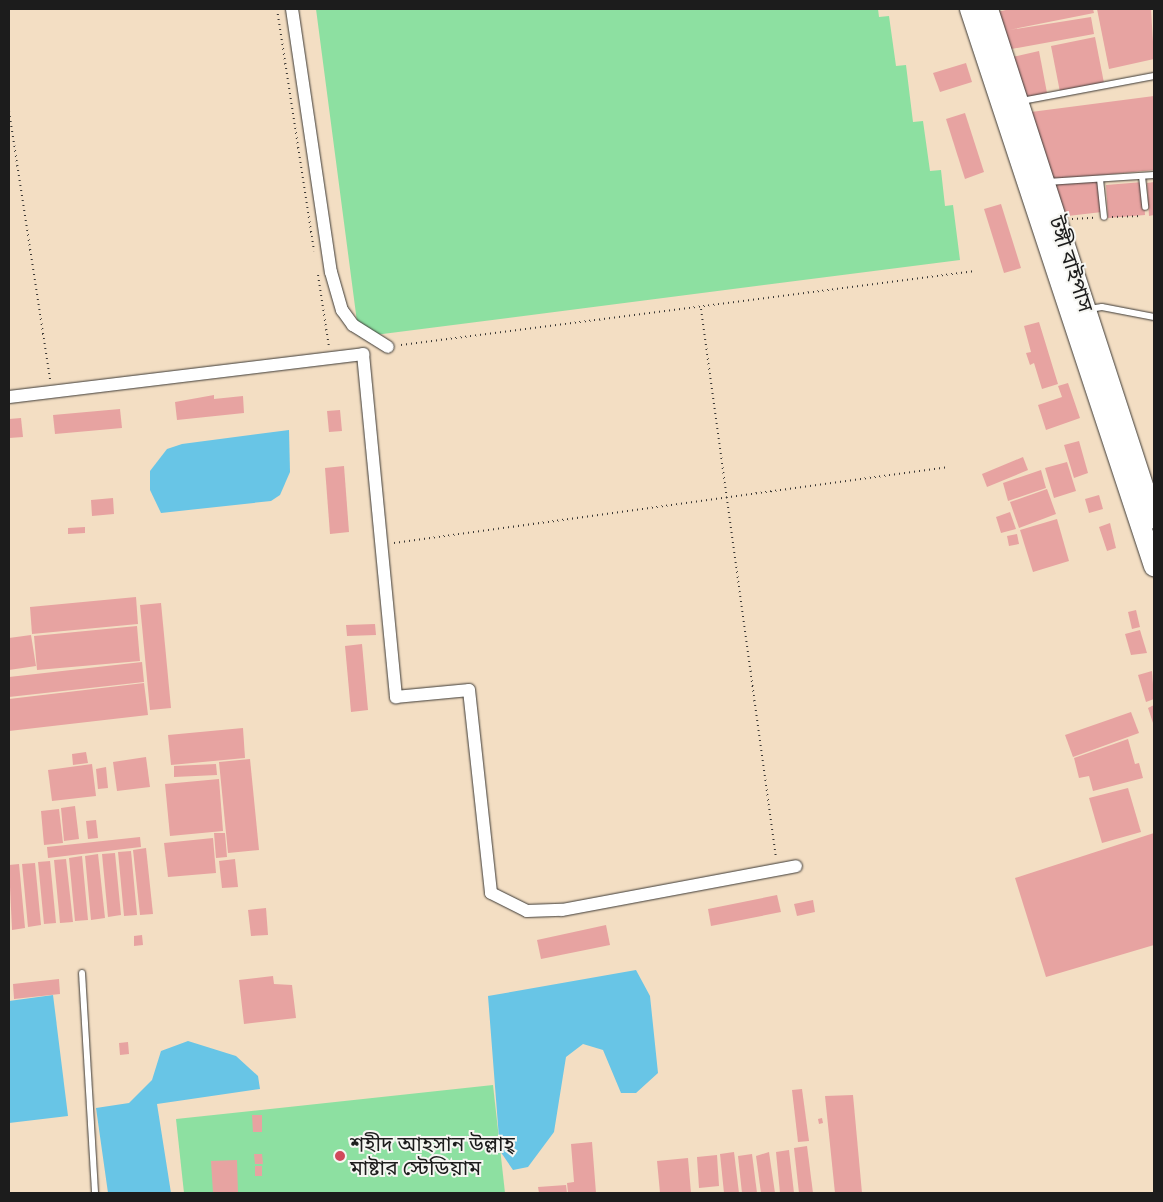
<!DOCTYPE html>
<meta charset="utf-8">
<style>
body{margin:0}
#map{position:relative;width:1163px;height:1202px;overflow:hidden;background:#f3dec3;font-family:Itim,"Noto Sans Bengali",sans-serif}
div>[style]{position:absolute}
.green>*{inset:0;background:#8de0a1}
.water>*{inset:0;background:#68c5e6}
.building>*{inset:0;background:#e7a3a1}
.path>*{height:2px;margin-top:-1px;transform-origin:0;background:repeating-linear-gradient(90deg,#3c3935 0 1px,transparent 0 5px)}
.roads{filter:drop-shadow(0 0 1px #3c3935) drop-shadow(0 0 1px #3c3935)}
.service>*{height:6px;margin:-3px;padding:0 3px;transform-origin:3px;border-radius:3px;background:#fff}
.minor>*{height:12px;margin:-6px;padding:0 6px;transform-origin:6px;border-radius:6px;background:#fff}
.primary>*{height:20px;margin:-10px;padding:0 10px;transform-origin:10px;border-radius:10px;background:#fff}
.dots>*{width:14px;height:14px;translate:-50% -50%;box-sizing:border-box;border:2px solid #f6f6f2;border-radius:50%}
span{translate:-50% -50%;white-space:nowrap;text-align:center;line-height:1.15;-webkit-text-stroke:4px #f6f6f2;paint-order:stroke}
.street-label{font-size:21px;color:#1c1c1c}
.poi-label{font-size:21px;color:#1c1c1c}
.left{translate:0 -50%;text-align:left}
.frame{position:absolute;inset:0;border:10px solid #1c1c1c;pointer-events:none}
</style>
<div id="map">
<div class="green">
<div style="clip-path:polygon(316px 9px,878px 9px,879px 17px,889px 16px,896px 66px,906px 65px,913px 122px,923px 121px,930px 171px,941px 170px,945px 206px,953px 205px,960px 260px,359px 337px)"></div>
<div style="clip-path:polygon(493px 1085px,505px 1193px,184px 1193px,176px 1119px)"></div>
</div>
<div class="water">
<div style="clip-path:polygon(289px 430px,290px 472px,280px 495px,271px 501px,161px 513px,150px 490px,150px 471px,167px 449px,182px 444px)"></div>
<div style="clip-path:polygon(636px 970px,650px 996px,658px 1073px,636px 1093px,621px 1093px,603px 1050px,583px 1044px,566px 1057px,554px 1132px,528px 1167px,513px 1170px,500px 1151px,488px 996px)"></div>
<div style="clip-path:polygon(53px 995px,68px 1116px,9px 1123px,9px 1001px)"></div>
<div style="clip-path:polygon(188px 1041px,236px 1056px,258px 1076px,260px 1089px,157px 1104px,171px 1193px,108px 1193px,96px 1108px,129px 1103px,152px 1080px,161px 1051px)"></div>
</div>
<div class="building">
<div style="clip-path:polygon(1011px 9px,1093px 9px,1094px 13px,1009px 30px,1091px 17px,1094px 34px,1006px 50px,996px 12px)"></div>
<div style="clip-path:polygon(1097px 9px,1151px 9px,1154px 59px,1109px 69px)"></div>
<div style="clip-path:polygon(1095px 37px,1104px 83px,1060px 92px,1051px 46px)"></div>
<div style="clip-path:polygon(1039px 51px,1047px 93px,1017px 99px,1008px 58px)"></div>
<div style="clip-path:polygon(966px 63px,972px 82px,940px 92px,933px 73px)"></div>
<div style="clip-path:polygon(1154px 96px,1154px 170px,1051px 180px,1031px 112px)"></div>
<div style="clip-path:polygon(965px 113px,984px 172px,965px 179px,946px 119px)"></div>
<div style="clip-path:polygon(1098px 179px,1102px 212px,1059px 217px,1051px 183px)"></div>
<div style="clip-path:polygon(1143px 182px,1145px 215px,1108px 218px,1106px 185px)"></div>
<div style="clip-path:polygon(1154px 182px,1154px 215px,1149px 216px,1147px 183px)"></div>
<div style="clip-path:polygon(1001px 204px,1021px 268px,1004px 273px,984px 209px)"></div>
<div style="clip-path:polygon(1039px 322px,1058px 384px,1042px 389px,1034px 363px,1030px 365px,1026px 353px,1031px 352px,1024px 326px)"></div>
<div style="clip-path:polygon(1068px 383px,1080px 418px,1046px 430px,1038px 405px,1062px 397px,1058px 386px)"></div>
<div style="clip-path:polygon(214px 395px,214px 399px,243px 396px,244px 413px,177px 420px,175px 402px)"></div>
<div style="clip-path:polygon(120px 409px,122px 428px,55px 434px,53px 415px)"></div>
<div style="clip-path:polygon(340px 410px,342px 431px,329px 432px,327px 411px)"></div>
<div style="clip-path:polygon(21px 418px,23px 437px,9px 438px,9px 419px)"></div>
<div style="clip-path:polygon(1079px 441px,1088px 473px,1074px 478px,1064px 445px)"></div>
<div style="clip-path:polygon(1023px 457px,1028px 470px,987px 487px,982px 474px)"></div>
<div style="clip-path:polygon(1067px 462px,1076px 491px,1054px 498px,1045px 468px)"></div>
<div style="clip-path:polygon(344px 466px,349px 532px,330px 534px,325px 468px)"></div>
<div style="clip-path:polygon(1041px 470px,1046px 488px,1008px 501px,1003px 483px)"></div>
<div style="clip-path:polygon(1047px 489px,1056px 514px,1019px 528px,1010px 502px)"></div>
<div style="clip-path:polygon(1099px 495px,1103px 509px,1089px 513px,1085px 499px)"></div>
<div style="clip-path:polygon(113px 498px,114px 514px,92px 516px,91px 500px)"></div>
<div style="clip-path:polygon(1010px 512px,1016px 529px,1001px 533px,996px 517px)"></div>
<div style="clip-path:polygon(1057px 519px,1069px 561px,1033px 572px,1020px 530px)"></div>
<div style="clip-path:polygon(1110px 523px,1116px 548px,1107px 551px,1099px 527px)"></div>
<div style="clip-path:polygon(85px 527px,85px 533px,68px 534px,68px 528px)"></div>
<div style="clip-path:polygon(1017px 534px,1019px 544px,1009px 546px,1007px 536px)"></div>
<div style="clip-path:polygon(136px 597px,138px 624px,32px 634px,30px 607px)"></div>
<div style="clip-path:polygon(161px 603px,171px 708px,150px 710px,140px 605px)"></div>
<div style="clip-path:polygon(1136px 610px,1140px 627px,1132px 629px,1128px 612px)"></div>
<div style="clip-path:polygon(375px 624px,376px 635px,347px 636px,346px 625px)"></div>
<div style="clip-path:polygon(137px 626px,140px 661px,37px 670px,34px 636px)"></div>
<div style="clip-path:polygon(1140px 630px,1147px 653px,1131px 655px,1125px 634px)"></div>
<div style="clip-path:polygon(31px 635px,36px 666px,9px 670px,9px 638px)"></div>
<div style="clip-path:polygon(362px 644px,368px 710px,351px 712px,345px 646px)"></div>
<div style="clip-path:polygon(142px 662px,144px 682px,9px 697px,9px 677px)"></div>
<div style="clip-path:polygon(1152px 671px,1154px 699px,1146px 702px,1138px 675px)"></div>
<div style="clip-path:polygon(144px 683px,148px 715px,9px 731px,9px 699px)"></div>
<div style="clip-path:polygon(1154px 705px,1154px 726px,1148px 708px)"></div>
<div style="clip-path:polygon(1131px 712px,1139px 733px,1073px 757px,1065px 735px)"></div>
<div style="clip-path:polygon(243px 728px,245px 758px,171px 765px,168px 735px)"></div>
<div style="clip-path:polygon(1128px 739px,1135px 764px,1139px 763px,1143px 778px,1093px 791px,1089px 776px,1079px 778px,1074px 758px)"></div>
<div style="clip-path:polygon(86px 752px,88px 763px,73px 765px,72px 754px)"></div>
<div style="clip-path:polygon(146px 757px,150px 787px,117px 791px,113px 762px)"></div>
<div style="clip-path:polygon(250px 759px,259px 850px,228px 853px,219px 762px)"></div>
<div style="clip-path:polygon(92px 764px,96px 796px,52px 801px,48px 770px)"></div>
<div style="clip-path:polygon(216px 764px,217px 775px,174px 777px,174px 766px)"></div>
<div style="clip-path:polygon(106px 767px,108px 788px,98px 789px,96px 769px)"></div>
<div style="clip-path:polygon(219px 779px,223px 831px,170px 836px,165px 784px)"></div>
<div style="clip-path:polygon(1128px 788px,1141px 832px,1102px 843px,1089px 798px)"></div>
<div style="clip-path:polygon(75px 806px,79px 839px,64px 841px,61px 808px)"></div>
<div style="clip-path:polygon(59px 809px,63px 843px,44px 845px,41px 811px)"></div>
<div style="clip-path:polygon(96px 820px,98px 838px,88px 839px,86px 821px)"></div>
<div style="clip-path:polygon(214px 833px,225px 833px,227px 857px,216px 858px)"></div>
<div style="clip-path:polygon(1154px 833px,1154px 945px,1046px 977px,1015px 878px)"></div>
<div style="clip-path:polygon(140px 837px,141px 847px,48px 858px,47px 847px)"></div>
<div style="clip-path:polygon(213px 838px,216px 873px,168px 877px,164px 843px)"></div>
<div style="clip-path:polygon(146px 848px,153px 914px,140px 915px,133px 850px)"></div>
<div style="clip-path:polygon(131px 851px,137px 915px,124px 916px,118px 852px)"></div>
<div style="clip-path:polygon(115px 853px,121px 915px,108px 917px,102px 854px)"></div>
<div style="clip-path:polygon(98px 854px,105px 918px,91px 920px,85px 856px)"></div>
<div style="clip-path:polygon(82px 856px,88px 920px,75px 921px,69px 858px)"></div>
<div style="clip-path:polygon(66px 859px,73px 922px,60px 923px,54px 860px)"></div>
<div style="clip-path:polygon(235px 859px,238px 887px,222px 888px,219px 861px)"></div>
<div style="clip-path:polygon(50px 861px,56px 923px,44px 924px,38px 862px)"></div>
<div style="clip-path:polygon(35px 863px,41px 925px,28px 927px,22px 864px)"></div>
<div style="clip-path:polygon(19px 864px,25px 928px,12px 930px,9px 865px)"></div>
<div style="clip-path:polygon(777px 895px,781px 912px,711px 926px,708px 909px)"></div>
<div style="clip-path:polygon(813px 900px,815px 912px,797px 916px,794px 904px)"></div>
<div style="clip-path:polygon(266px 908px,268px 935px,251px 936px,248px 910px)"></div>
<div style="clip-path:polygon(606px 925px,610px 945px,541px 959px,537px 940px)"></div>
<div style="clip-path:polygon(142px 935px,143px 945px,134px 946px,134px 936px)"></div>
<div style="clip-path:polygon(273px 976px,274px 984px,292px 985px,296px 1018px,244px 1024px,239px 980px)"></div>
<div style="clip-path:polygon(59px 979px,60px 994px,14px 999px,13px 984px)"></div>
<div style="clip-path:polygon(128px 1042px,129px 1054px,120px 1055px,119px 1043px)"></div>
<div style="clip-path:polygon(802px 1089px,809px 1141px,798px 1142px,792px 1090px)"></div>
<div style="clip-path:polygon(853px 1095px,862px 1193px,835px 1193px,825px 1096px)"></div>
<div style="clip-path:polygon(252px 1115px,262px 1115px,262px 1132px,253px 1132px)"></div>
<div style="clip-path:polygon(822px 1118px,823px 1123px,819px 1124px,818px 1119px)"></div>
<div style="clip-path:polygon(592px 1142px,596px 1193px,568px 1193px,567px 1183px,574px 1182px,571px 1144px)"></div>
<div style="clip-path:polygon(807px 1146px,813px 1193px,799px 1193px,794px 1148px)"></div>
<div style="clip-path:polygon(789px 1150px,794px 1193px,780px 1193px,776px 1152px)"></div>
<div style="clip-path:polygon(734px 1152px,739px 1193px,724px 1193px,720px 1154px)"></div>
<div style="clip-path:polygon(769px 1152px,775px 1193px,761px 1193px,756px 1156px)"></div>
<div style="clip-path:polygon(254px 1154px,262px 1154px,263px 1164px,255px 1164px)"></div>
<div style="clip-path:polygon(752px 1154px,757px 1193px,742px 1193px,738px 1156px)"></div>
<div style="clip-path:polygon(717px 1155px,719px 1186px,699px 1188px,697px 1157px)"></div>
<div style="clip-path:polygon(688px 1158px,691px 1193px,660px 1193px,657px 1161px)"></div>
<div style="clip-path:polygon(237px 1160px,238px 1193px,213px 1193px,211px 1161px)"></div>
<div style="clip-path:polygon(255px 1166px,262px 1166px,262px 1176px,255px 1176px)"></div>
<div style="clip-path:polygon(566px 1185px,567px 1193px,539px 1193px,538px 1187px)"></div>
</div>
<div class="path">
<div style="left:277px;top:9px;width:245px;rotate:81.3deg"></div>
<div style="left:9px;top:111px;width:272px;rotate:81.3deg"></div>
<div style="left:1112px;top:217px;width:30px;rotate:-2deg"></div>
<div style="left:1072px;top:219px;width:22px;rotate:-3deg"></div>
<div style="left:318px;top:275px;width:73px;rotate:81.3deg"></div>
<div style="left:701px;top:309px;width:554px;rotate:82.22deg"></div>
<div style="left:401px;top:345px;width:579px;rotate:-7.35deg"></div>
<div style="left:394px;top:543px;width:560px;rotate:-7.8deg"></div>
</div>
<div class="roads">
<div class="service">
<div style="left:1022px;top:101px;width:134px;rotate:-10.7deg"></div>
<div style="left:1142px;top:176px;width:31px;rotate:84deg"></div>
<div style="left:1100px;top:179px;width:38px;rotate:84deg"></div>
<div style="left:1047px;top:182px;width:107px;rotate:-3.7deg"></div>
<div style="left:1089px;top:309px;width:13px;rotate:-9deg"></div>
<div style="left:1102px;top:307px;width:53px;rotate:10.9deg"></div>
<div style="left:82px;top:973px;width:220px;rotate:86.6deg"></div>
</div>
<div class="minor">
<div style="left:292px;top:9px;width:266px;rotate:81.6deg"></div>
<div style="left:331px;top:272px;width:40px;rotate:74deg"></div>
<div style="left:342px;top:310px;width:19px;rotate:54deg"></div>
<div style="left:353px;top:325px;width:41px;rotate:32.2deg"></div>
<div style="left:9px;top:397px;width:357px;rotate:-6.9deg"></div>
<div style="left:363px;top:354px;width:345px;rotate:84.5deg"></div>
<div style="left:396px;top:697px;width:73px;rotate:-5.5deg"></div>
<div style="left:469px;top:690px;width:204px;rotate:83.8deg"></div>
<div style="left:491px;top:893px;width:40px;rotate:26.6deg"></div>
<div style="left:527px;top:911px;width:35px;rotate:-2deg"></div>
<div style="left:562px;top:910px;width:238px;rotate:-10.6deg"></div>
</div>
<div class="primary">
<div style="left:970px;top:9px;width:587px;rotate:71.72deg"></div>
<div style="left:988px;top:9px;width:536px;rotate:71.97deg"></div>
</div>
</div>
<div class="dots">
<div style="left:340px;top:1156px;background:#d1495b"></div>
</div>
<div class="street-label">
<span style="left:1071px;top:264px;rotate:72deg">টঙ্গী বাইপাস</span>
</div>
<div class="poi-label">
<span class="left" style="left:350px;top:1156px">শহীদ আহসান উল্লাহ্‌<br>মাষ্টার স্টেডিয়াম</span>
</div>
<div class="frame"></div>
</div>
